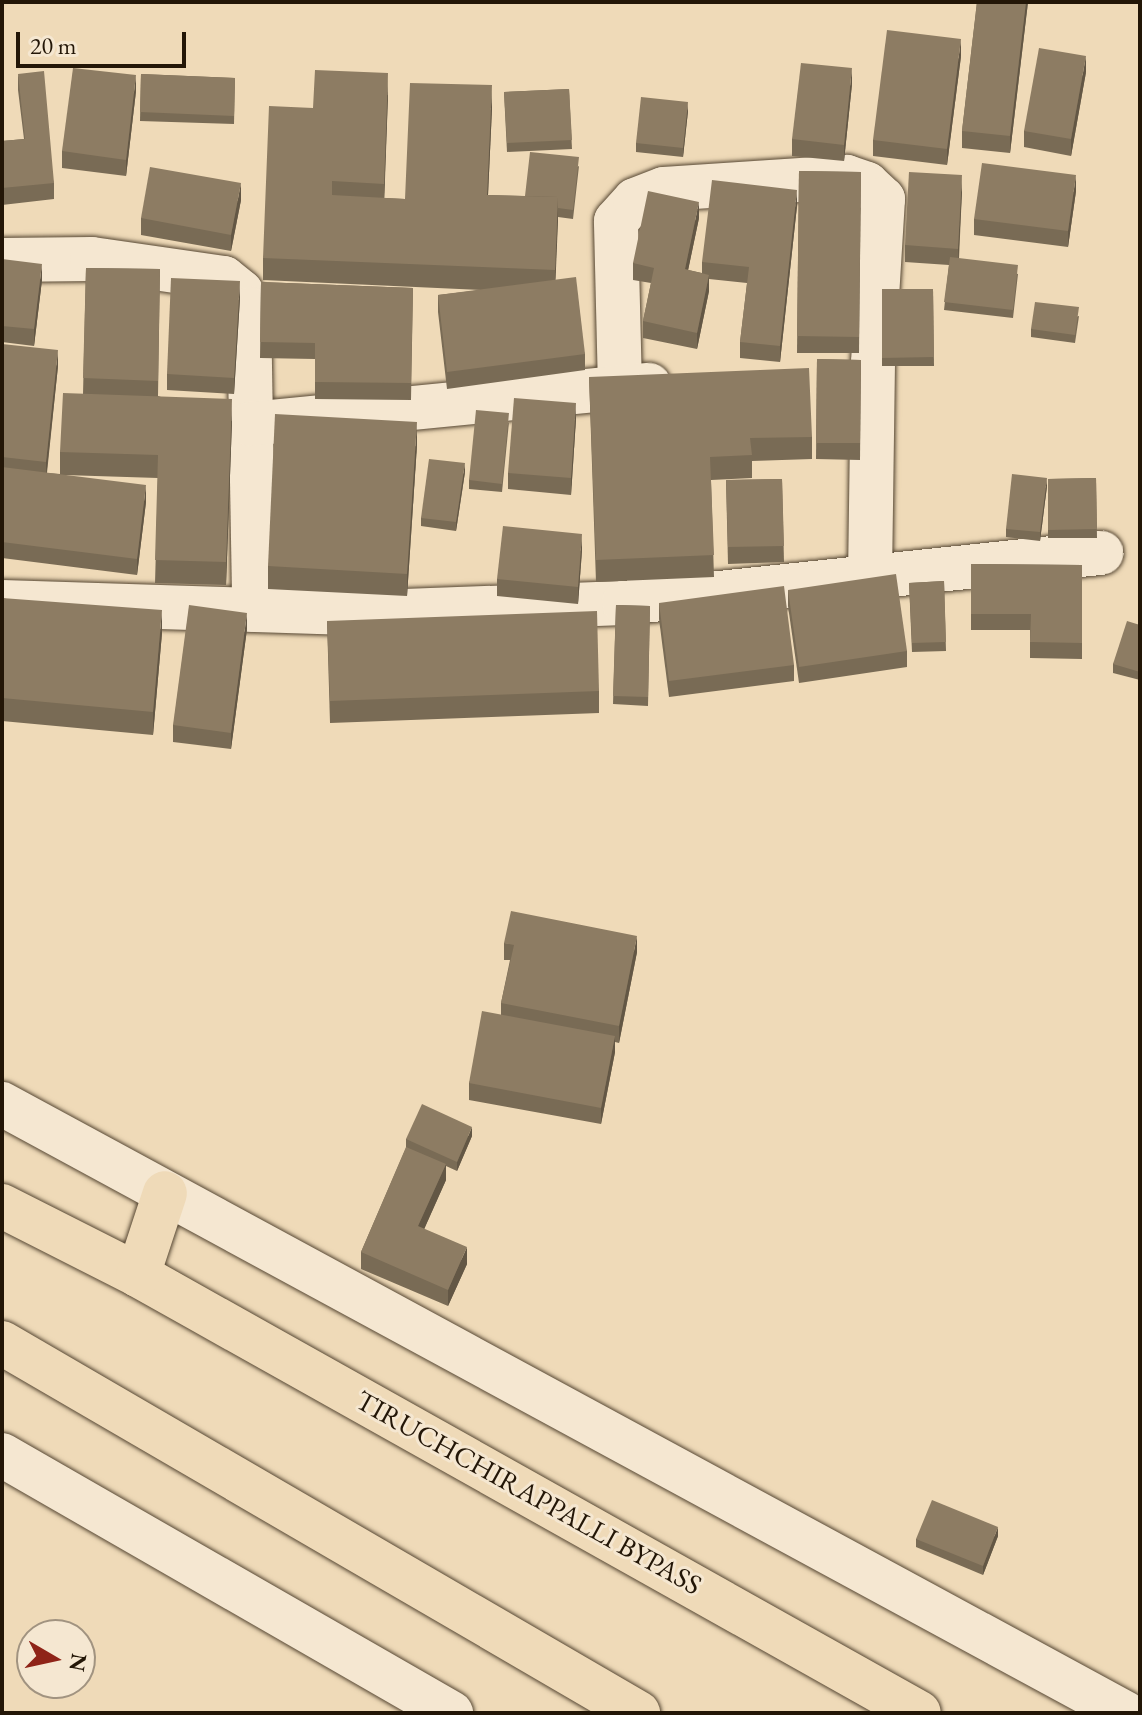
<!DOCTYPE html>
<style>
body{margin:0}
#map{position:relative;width:1142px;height:1715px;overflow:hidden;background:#efdab8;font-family:"EB Garamond",serif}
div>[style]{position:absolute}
.roads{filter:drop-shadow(0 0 2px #564733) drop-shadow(0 0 2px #564733)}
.street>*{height:44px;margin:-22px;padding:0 22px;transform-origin:22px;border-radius:22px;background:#f5e7d1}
.secondary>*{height:44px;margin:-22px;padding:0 22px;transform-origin:22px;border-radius:22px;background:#f5e7d1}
.highway>*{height:44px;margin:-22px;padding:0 22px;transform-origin:22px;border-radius:22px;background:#efdab8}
.wall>*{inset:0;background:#796b55}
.shaded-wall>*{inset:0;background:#635745}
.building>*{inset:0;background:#8d7c63}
span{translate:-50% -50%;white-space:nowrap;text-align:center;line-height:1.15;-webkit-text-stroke:6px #f5e7d1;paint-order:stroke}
.street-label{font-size:28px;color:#231607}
.frame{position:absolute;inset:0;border:4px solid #231607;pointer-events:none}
.north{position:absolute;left:16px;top:1619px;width:80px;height:80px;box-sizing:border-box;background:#f5e7d1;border:2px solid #a19380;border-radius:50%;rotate:99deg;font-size:22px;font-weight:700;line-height:32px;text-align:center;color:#231607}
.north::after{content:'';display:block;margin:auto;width:28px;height:36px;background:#8f2418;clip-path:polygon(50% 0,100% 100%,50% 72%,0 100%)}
.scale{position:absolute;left:16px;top:32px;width:170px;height:36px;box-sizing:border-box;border:4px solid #231607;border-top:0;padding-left:10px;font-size:24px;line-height:28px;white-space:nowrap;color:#231607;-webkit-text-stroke:6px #f5e7d1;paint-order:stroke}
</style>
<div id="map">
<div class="roads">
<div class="street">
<div style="left:2px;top:260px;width:90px;rotate:-0.6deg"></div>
<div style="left:92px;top:259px;width:133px;rotate:8.2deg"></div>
<div style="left:224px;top:278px;width:22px;rotate:39deg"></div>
<div style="left:241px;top:292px;width:19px;rotate:65deg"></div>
<div style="left:249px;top:309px;width:301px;rotate:89deg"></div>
<div style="left:620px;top:388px;width:167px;rotate:-91.4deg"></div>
<div style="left:616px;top:221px;width:28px;rotate:-48deg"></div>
<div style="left:635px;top:200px;width:31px;rotate:-21deg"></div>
<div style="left:664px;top:189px;width:183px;rotate:-3.8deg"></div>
<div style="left:847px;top:177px;width:21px;rotate:19deg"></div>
<div style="left:867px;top:184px;width:22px;rotate:43deg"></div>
<div style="left:883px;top:199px;width:164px;rotate:93.5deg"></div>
<div style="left:873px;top:363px;width:215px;rotate:90.8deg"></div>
<div style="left:250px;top:424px;width:401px;rotate:-5.6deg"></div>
<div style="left:2px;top:602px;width:348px;rotate:1.8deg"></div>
<div style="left:350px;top:613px;width:274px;rotate:-2.1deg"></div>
<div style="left:624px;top:603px;width:480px;rotate:-6deg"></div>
</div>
<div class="secondary">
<div style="left:2px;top:1104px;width:1278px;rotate:28.47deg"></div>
<div style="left:2px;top:1455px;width:518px;rotate:29.88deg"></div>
</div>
<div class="highway">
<div style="left:2px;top:1206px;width:153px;rotate:26.9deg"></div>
<div style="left:138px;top:1275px;width:895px;rotate:29.28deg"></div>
<div style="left:138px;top:1275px;width:86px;rotate:-71.8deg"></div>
<div style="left:2px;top:1343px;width:736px;rotate:30.19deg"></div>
</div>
</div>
<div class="wall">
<div style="clip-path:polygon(977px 2px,1028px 2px,1010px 153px,962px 148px,962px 131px)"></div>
<div style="clip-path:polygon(961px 56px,947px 165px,873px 156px,873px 140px)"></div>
<div style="clip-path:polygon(1086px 72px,1071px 156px,1024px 147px,1024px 131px)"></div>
<div style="clip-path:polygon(18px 74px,54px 183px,54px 199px,2px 205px,2px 141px,24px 139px,18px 90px)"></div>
<div style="clip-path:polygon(141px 74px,235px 78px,234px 124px,140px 121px)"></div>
<div style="clip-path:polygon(852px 84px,844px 161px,792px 156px,792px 139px)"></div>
<div style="clip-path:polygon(569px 89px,572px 149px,507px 152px,504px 92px)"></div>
<div style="clip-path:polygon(136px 91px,126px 176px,62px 168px,62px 151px)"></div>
<div style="clip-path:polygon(388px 95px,384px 198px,405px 199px,492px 108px,488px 195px,525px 196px,579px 166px,573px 219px,558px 217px,555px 280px,585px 354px,585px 370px,447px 389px,438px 312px,438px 295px,481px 290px,263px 280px,263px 258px,313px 108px)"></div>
<div style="clip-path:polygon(688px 111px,683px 157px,636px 152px,636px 143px)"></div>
<div style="clip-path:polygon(799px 171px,861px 172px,859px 353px,797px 353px)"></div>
<div style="clip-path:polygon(962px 191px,959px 259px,1018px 274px,1013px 318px,944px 310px,949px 265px,905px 262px,905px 245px)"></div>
<div style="clip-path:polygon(1076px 191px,1068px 247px,974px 235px,974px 219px)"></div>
<div style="clip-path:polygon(241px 200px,231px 251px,141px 235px,141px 218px)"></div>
<div style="clip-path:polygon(797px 206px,780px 362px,740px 358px,740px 342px,747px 283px,709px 279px,709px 291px,697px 349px,643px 338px,643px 321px,651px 283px,633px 280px,633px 263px,699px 218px,688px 270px,702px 273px,702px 262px)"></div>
<div style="clip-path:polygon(2px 259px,42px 280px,34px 346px,2px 342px)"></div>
<div style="clip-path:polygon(86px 268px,160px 269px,158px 396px,232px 421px,226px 585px,155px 583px,158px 478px,64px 475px,146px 502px,137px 575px,2px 558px,2px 344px,58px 366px,47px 473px,60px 474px,60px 452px,83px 394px)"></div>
<div style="clip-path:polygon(261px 282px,413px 288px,411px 400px,315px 399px,315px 359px,260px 358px)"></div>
<div style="clip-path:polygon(882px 289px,933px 289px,934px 366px,882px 366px)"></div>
<div style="clip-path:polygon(240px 298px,234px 394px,167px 390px,167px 374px)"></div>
<div style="clip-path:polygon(1079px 316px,1075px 343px,1031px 337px,1031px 329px)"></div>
<div style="clip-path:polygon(817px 359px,861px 360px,860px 460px,816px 459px)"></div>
<div style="clip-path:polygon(589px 377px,812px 437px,812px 459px,752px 461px,752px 478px,711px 480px,714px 577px,596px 582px)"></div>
<div style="clip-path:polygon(576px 419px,571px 495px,508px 489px,508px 473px)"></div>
<div style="clip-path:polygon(509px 422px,502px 492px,469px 489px,469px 480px)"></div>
<div style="clip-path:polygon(417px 445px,407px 596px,268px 589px,268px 566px)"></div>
<div style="clip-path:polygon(465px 472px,456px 531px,421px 526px,421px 518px)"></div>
<div style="clip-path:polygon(1096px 478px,1097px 538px,1048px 538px,1048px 479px)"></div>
<div style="clip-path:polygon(782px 479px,784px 562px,728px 564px,726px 480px)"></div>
<div style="clip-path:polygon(1047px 486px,1040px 541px,1006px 537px,1006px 529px)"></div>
<div style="clip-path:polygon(582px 550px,578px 604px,497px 596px,497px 579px)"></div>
<div style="clip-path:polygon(971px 564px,1082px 565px,1082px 659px,1030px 658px,1030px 630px,971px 630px)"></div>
<div style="clip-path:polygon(944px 581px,946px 651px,912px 652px,909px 583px)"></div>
<div style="clip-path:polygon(788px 590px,907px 651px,907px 667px,799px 683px,788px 606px)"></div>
<div style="clip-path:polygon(2px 598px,162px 633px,153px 735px,2px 721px)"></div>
<div style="clip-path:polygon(659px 603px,794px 665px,794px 681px,669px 697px,659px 619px)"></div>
<div style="clip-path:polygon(616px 605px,650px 606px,648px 706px,613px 704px)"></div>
<div style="clip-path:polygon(327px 621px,599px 691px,599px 713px,330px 723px)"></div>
<div style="clip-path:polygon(1140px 625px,1140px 680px,1113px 673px,1113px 664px)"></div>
<div style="clip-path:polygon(247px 629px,231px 749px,173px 742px,173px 725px)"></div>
<div style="clip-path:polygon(504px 943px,637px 952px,619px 1043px,615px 1042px,615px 1052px,601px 1124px,469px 1100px,469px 1083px,501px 1015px,501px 1003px,510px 960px,504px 960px)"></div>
<div style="clip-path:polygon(472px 1136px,457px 1171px,446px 1166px,446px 1180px,424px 1229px,467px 1264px,448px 1306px,361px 1269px,361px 1252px,406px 1148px,406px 1139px)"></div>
<div style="clip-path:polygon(998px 1536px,983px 1575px,916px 1547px,916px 1539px)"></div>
</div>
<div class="shaded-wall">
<div style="clip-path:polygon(1026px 2px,1028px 2px,1010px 153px,1010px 136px)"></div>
<div style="clip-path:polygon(961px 39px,961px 56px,947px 165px,947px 149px)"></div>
<div style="clip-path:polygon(1086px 56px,1086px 72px,1071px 156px,1071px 139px)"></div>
<div style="clip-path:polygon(852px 68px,852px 84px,844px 161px,844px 145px)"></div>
<div style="clip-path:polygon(388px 73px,388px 95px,384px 207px,384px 184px)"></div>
<div style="clip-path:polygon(136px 75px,136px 91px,126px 176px,126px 160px)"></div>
<div style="clip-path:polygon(492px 85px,492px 108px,487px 217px,487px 195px)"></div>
<div style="clip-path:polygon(688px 102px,688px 111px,683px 157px,683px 148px)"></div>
<div style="clip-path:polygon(962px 175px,962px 191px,958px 266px,958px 249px)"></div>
<div style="clip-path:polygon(1076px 175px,1076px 191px,1068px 247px,1068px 231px)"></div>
<div style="clip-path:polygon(241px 183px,241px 200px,231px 251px,231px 235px)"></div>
<div style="clip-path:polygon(797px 190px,797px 206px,780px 362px,780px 346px)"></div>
<div style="clip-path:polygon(558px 197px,558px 220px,555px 293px,555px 270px)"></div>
<div style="clip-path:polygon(699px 202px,699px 218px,685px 285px,685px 269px)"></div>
<div style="clip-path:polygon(42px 264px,42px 280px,34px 346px,34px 329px)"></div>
<div style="clip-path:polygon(709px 275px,709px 291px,697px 349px,697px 333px)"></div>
<div style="clip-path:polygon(240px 281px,240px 298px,234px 394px,234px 378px)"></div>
<div style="clip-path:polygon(58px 350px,58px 366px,46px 478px,46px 462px)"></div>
<div style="clip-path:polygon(232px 399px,232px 421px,226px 585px,226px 562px)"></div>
<div style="clip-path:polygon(576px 403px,576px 419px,571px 495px,571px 478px)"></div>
<div style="clip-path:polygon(417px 422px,417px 445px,407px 596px,407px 574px)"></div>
<div style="clip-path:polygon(465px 463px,465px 472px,456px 531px,456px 522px)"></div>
<div style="clip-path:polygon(1047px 478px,1047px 486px,1040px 541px,1040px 532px)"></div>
<div style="clip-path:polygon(146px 485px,146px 502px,137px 575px,137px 559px)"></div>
<div style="clip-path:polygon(582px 534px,582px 550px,578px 604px,578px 587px)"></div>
<div style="clip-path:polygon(162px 610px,162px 633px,153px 735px,153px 712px)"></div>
<div style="clip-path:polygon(247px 613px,247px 629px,231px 749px,231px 733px)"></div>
<div style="clip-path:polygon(637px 936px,637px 952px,619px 1043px,619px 1026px)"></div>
<div style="clip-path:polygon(615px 1036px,615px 1052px,601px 1124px,601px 1108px)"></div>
<div style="clip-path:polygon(472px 1127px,472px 1136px,457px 1171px,457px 1162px)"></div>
<div style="clip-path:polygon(446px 1164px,446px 1180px,418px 1243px,418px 1226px)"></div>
<div style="clip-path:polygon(467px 1247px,467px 1264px,448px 1306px,448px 1290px)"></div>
<div style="clip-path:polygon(998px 1527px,998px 1536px,983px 1575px,983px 1566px)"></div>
</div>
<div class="building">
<div style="clip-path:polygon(977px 2px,1026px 2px,1010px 136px,962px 131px)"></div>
<div style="clip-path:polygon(887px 30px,961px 39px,947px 149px,873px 140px)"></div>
<div style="clip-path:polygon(1039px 48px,1086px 56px,1071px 139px,1024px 131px)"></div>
<div style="clip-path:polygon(801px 63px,852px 68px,844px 145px,792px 139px)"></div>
<div style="clip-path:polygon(73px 68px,136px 75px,126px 160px,62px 151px)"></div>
<div style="clip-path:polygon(315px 70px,388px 73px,384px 184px,332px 181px,332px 195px,405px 199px,410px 83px,492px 85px,487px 195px,558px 197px,555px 270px,263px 258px,269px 106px,313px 108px)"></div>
<div style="clip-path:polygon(44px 71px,54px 183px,2px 188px,2px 141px,25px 139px,18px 74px)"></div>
<div style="clip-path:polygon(141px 74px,235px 78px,234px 116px,140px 112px)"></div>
<div style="clip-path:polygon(569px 89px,572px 140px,507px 143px,504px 92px)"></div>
<div style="clip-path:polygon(641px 97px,688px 102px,683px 148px,636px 143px)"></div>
<div style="clip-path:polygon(530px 152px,579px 157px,573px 210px,558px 208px,558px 197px,525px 196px)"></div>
<div style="clip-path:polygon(982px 163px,1076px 175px,1068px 231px,974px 219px)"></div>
<div style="clip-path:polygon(150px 167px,241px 183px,231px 235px,141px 218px)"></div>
<div style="clip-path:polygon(799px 171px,861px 172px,859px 337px,797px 336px)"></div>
<div style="clip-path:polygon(909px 172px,962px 175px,958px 249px,905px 245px)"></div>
<div style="clip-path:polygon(712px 180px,797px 190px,780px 346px,740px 342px,749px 267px,702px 262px)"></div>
<div style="clip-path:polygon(648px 191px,699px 202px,685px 269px,709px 275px,697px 333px,643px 321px,654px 268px,633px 263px)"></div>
<div style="clip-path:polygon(950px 257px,1018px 265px,1013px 310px,944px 302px)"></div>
<div style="clip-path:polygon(2px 259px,42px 264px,34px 329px,2px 326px)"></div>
<div style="clip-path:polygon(86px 268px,160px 269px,158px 381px,83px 378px)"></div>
<div style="clip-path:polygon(576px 277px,585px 354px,447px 372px,438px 295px)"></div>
<div style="clip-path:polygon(171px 278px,240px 281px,234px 378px,167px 374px)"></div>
<div style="clip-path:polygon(261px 282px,413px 288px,411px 383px,315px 382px,315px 343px,260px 342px)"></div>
<div style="clip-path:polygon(882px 289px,933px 289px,934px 357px,882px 358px)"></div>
<div style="clip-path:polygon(1035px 302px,1079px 307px,1075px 335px,1031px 329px)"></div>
<div style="clip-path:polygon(2px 344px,58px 350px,46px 462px,2px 457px)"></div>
<div style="clip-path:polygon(817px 359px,861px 360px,860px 443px,816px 443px)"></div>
<div style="clip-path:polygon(809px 368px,812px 437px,750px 438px,752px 455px,710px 457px,714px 555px,596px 560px,589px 377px)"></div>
<div style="clip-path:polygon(63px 393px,232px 399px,226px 562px,155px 560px,158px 455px,60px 452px)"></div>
<div style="clip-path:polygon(514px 398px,576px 403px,571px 478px,508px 473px)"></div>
<div style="clip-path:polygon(476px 410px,509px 413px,502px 484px,469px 480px)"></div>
<div style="clip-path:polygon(275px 414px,417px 422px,407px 574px,268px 566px)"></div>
<div style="clip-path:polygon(429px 459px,465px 463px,456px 522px,421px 518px)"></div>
<div style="clip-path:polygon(2px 467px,146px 485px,137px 559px,2px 542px)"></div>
<div style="clip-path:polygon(1012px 474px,1047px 478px,1040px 532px,1006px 529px)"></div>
<div style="clip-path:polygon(1096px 478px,1097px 529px,1048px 530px,1048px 479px)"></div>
<div style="clip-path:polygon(782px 479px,784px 546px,728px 547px,726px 480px)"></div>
<div style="clip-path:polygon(503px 526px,582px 534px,578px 587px,497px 579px)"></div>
<div style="clip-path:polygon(971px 564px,1082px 565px,1082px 643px,1030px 642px,1031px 614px,971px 614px)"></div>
<div style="clip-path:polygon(896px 574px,907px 651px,799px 667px,788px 590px)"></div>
<div style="clip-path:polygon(944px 581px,946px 642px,912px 643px,909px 583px)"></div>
<div style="clip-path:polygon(784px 586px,794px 665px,669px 681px,659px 603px)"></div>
<div style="clip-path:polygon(2px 598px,162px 610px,153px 712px,2px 698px)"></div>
<div style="clip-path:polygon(189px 605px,247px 613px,231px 733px,173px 725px)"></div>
<div style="clip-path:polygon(616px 605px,650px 606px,648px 697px,613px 696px)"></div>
<div style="clip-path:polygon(597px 611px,599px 691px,330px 701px,327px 621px)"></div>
<div style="clip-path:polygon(1127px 621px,1140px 625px,1140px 672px,1113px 664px)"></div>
<div style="clip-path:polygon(511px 911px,637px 936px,619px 1026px,501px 1003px,514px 945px,504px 943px)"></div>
<div style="clip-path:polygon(482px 1011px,615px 1036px,601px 1108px,469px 1083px)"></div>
<div style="clip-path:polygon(422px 1104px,472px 1127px,457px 1162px,406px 1139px)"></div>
<div style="clip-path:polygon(406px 1147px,446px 1164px,418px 1226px,467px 1247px,448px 1290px,361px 1252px)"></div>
<div style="clip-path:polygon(932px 1500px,998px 1527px,983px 1566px,916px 1539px)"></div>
</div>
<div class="street-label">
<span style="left:529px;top:1492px;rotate:29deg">TIRUCHCHIRAPPALLI BYPASS</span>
</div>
<div class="frame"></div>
<div class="north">N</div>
<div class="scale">20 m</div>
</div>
